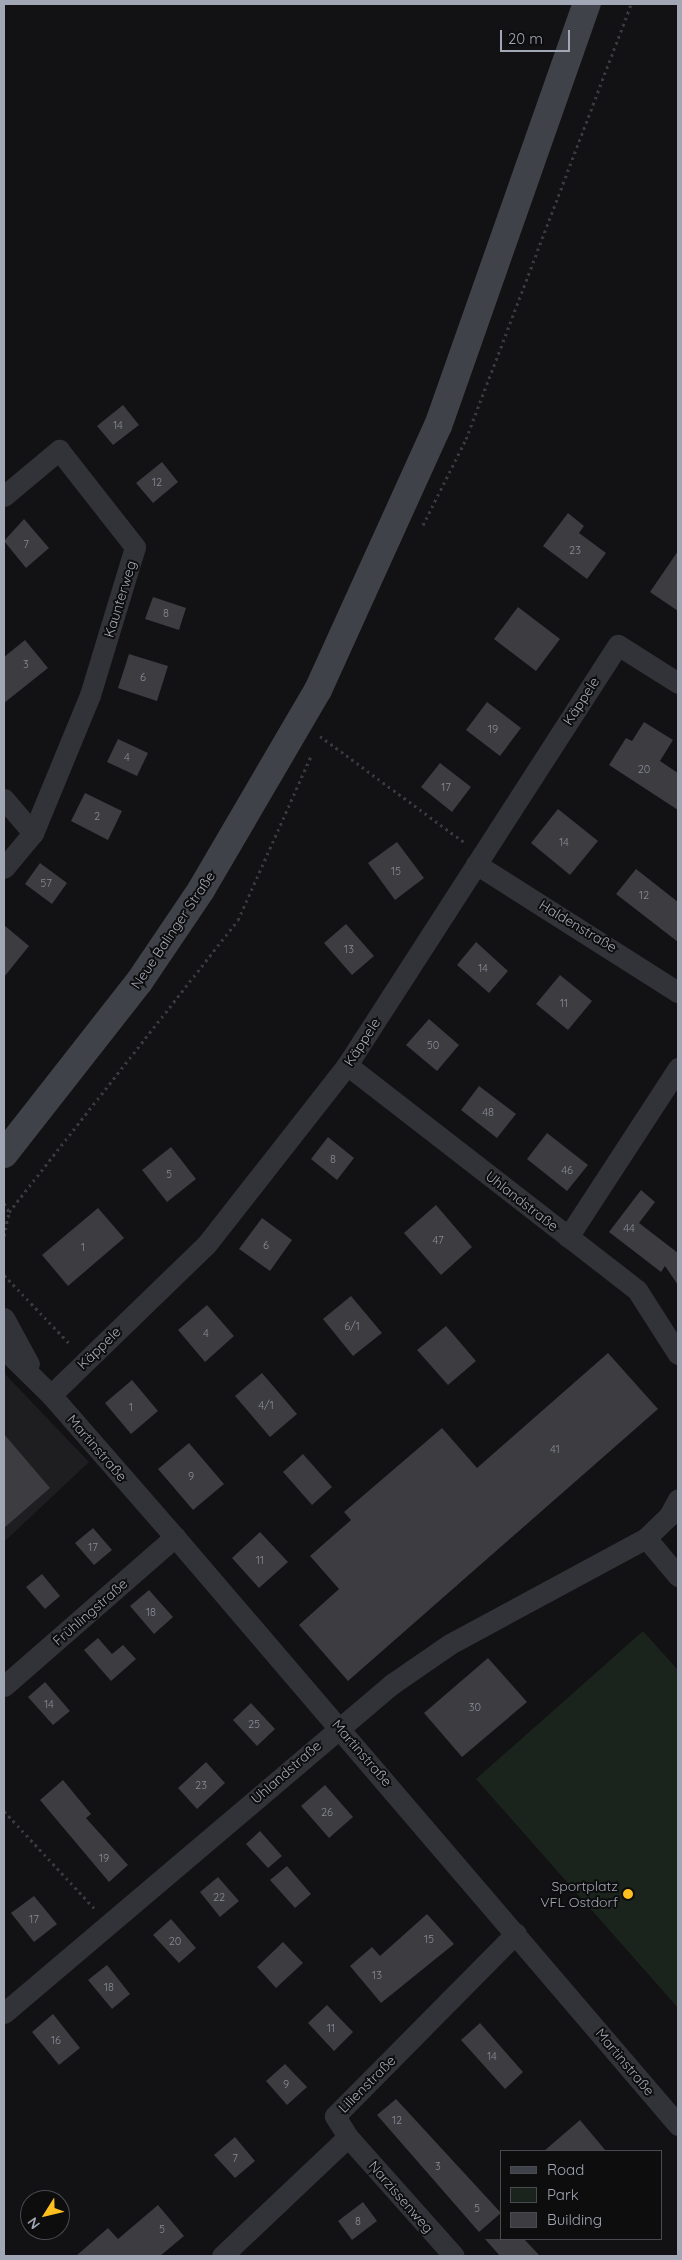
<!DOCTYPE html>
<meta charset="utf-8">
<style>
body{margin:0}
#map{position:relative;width:682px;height:2260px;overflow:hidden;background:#121113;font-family:Quicksand,sans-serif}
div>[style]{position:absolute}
.built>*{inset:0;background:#1e1d20}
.green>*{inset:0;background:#1b231d}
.building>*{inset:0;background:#3c3c41}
.path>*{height:3px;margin-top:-1.5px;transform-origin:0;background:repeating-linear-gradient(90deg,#383a40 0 2.5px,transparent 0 6.5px)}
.minor>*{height:21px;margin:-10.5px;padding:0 10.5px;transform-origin:10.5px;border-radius:10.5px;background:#323339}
.secondary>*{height:28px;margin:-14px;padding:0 14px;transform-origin:14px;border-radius:14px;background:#404249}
.dots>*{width:14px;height:14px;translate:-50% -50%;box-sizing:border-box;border:2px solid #0d0d0e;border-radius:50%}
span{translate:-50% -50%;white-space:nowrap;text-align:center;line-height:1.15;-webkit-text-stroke:4px #0d0d0e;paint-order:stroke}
.number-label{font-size:11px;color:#888c98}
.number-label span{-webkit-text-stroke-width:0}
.street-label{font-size:14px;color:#a2a7b5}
.poi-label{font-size:14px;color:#a2a7b5}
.right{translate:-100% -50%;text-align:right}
.frame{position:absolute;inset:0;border:5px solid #a2a7b5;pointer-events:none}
.legend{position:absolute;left:500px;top:2150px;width:162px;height:90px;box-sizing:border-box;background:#0d0d0e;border:1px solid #494b51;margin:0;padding:6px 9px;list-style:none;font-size:15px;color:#a2a7b5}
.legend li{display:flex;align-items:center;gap:10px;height:25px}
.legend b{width:25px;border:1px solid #494b51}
.north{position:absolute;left:20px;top:2190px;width:50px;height:50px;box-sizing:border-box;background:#0d0d0e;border:1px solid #494b51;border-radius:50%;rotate:234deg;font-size:14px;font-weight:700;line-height:20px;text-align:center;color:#a2a7b5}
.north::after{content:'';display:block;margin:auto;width:18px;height:22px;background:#ffbf1e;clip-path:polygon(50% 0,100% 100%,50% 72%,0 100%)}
.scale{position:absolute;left:500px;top:30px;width:70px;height:22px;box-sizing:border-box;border:2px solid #a2a7b5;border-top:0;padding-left:6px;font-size:15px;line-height:18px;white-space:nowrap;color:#a2a7b5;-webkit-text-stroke:4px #0d0d0e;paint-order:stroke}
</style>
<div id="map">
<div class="built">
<div style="clip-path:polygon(4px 1373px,89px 1462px,4px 1542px)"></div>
</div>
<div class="green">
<div style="clip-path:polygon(643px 1631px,678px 1670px,678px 2008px,476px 1779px)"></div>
</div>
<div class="building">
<div style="clip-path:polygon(123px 405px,139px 425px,113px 445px,97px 426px)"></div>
<div style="clip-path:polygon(162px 462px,178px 482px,153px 503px,136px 483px)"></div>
<div style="clip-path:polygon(568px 513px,584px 526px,579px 533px,606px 553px,587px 579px,543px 546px)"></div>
<div style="clip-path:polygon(24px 519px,49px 548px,26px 568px,4px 541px)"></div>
<div style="clip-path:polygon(678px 551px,678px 611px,650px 592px)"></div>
<div style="clip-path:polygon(153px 597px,186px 608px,179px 630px,145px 619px)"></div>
<div style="clip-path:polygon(518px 607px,560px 639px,536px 671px,494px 639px)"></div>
<div style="clip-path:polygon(25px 640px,48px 668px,4px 703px,4px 657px)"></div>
<div style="clip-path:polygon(129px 654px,168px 666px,157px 701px,118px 688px)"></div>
<div style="clip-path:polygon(487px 702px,521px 728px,500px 756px,466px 730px)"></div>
<div style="clip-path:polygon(644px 722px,673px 740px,660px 761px,678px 773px,678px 810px,609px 765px,626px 738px,632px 741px)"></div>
<div style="clip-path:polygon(118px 739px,148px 753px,137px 776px,107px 762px)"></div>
<div style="clip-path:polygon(440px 763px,471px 787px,452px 812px,421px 787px)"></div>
<div style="clip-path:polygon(85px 793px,122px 811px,108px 840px,71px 821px)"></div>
<div style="clip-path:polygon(558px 809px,598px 841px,570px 875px,531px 843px)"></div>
<div style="clip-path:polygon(397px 842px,424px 878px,395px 900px,368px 863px)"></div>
<div style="clip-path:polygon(40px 863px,67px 883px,52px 904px,25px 884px)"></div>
<div style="clip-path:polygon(636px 869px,678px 902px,678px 942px,616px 894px)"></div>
<div style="clip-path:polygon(346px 924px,374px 956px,352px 975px,324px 943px)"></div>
<div style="clip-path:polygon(4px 925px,29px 946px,4px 977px)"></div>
<div style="clip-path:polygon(476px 942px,508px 971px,489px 993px,457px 965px)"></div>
<div style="clip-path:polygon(560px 975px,592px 1001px,568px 1030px,536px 1004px)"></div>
<div style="clip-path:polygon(429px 1019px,459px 1045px,437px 1071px,406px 1045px)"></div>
<div style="clip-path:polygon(479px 1086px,516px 1114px,497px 1138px,461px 1110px)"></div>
<div style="clip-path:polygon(547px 1133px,588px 1165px,567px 1191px,527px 1159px)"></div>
<div style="clip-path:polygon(328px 1137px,354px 1158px,337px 1180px,311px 1159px)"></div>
<div style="clip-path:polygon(171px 1147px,196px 1179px,167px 1202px,142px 1170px)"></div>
<div style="clip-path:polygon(641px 1190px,655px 1202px,639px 1223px,678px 1253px,678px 1285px,665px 1266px,661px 1272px,609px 1232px)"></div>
<div style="clip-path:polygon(436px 1205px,472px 1247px,441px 1275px,404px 1233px)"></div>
<div style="clip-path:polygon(98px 1208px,124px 1238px,68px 1286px,42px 1255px)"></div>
<div style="clip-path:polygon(262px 1218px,292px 1240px,270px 1271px,239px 1249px)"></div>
<div style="clip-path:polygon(351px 1296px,382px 1333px,353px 1356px,323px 1319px)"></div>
<div style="clip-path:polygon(207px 1305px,234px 1336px,205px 1362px,178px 1330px)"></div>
<div style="clip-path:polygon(446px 1326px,476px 1361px,448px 1385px,417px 1350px)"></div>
<div style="clip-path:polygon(608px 1353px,658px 1409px,348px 1681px,299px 1625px,339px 1589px,310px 1556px,351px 1520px,344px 1512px,442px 1428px,477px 1468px)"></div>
<div style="clip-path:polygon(262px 1373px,297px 1414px,270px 1437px,235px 1396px)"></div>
<div style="clip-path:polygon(132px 1380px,158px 1411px,131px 1434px,105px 1403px)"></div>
<div style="clip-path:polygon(4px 1434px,50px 1488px,4px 1528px)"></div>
<div style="clip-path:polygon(189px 1443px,224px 1484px,193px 1510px,158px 1469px)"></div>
<div style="clip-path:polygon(303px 1454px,332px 1487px,312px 1505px,283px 1472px)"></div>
<div style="clip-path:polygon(93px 1528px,112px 1550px,94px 1565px,75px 1543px)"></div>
<div style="clip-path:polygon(260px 1532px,288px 1562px,259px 1588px,232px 1558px)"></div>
<div style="clip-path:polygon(42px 1574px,60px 1596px,45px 1609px,26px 1587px)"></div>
<div style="clip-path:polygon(149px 1590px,173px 1617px,154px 1634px,130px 1606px)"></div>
<div style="clip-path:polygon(98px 1638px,112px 1654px,123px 1645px,136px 1659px,111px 1681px,84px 1650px)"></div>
<div style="clip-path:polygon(488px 1658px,527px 1702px,462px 1757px,424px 1713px)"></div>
<div style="clip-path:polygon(45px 1682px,70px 1711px,53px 1725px,28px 1697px)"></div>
<div style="clip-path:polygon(251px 1703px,275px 1729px,257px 1746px,233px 1720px)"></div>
<div style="clip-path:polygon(206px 1762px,225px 1783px,197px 1809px,178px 1788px)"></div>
<div style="clip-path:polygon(63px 1780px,91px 1814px,86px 1818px,128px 1865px,109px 1882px,40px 1800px)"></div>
<div style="clip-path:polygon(325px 1785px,353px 1817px,329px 1838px,301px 1806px)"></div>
<div style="clip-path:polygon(260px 1831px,282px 1856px,268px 1868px,246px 1844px)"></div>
<div style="clip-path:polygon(287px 1866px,311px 1894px,295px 1908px,270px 1880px)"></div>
<div style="clip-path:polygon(218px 1877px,239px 1901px,220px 1917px,200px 1892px)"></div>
<div style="clip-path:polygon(34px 1896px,57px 1924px,34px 1942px,11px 1913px)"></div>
<div style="clip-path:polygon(427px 1914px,454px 1944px,381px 2003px,350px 1966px,372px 1947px,380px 1956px)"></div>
<div style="clip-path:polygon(171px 1919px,196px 1948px,179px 1963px,153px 1935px)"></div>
<div style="clip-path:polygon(283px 1942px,303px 1963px,276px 1988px,257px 1967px)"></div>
<div style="clip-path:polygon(107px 1965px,130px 1994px,112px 2009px,88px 1980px)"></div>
<div style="clip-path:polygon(327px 2005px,353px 2032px,334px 2051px,308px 2023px)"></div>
<div style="clip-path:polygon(53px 2014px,80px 2048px,59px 2065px,32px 2032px)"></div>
<div style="clip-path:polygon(480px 2023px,523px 2072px,505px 2089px,461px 2040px)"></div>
<div style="clip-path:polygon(285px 2064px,307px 2087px,287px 2105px,266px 2081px)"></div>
<div style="clip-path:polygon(396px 2099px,501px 2213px,479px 2232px,377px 2115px)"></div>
<div style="clip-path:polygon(580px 2120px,606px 2151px,544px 2151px)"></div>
<div style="clip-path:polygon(235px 2137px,255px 2161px,235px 2178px,214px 2155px)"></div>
<div style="clip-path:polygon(363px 2202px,377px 2221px,352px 2240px,338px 2221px)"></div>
<div style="clip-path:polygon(158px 2205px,184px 2236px,160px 2256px,76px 2256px,108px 2228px,118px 2239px)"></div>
<div style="clip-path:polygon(485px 2239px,524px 2239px,540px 2256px,500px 2256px)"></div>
</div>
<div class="path">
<div style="left:423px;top:525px;width:96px;rotate:-63.4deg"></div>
<div style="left:466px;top:439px;width:465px;rotate:-69.2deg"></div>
<div style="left:320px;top:736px;width:180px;rotate:36.4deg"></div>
<div style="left:4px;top:1203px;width:10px;rotate:61deg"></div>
<div style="left:4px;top:1236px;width:25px;rotate:-78deg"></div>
<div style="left:9px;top:1212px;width:371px;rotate:-51.9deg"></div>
<div style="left:238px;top:920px;width:180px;rotate:-66deg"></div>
<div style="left:4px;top:1275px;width:97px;rotate:46.3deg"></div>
<div style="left:4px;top:1811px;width:134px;rotate:47.1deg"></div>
</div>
<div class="minor">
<div style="left:4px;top:496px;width:72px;rotate:-39.9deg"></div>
<div style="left:59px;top:450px;width:123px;rotate:51.9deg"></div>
<div style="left:135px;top:547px;width:155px;rotate:106.9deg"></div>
<div style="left:90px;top:695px;width:149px;rotate:112.4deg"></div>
<div style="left:4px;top:799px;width:45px;rotate:49.5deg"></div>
<div style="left:33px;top:833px;width:45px;rotate:129.6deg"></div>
<div style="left:476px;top:864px;width:239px;rotate:32.4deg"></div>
<div style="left:347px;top:1065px;width:367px;rotate:37.8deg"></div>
<div style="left:637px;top:1290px;width:76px;rotate:57.4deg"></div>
<div style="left:568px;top:1237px;width:202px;rotate:-56.9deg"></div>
<div style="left:4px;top:1318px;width:52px;rotate:61.5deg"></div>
<div style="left:4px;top:1349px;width:66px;rotate:44.4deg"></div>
<div style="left:51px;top:1395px;width:189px;rotate:48.9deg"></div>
<div style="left:175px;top:1537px;width:774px;rotate:49.45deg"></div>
<div style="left:51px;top:1395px;width:216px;rotate:-44.1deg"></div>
<div style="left:206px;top:1245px;width:229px;rotate:-51.9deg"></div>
<div style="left:347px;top:1065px;width:500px;rotate:-57.2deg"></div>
<div style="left:618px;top:645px;width:71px;rotate:32.3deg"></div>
<div style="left:646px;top:1538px;width:50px;rotate:49.9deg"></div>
<div style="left:4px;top:1686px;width:227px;rotate:-41.1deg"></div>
<div style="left:4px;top:2013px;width:509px;rotate:-40.3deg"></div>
<div style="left:392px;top:1684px;width:70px;rotate:-34.6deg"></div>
<div style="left:450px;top:1644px;width:223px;rotate:-28.4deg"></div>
<div style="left:646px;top:1538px;width:32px;rotate:-44deg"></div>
<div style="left:669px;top:1516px;width:19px;rotate:-62deg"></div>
<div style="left:348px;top:2137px;width:159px;rotate:48.3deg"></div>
<div style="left:222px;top:2256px;width:173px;rotate:-43.4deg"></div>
<div style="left:348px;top:2137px;width:25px;rotate:-122deg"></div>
<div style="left:335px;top:2116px;width:257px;rotate:-45.3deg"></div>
</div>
<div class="secondary">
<div style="left:4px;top:1154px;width:219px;rotate:-51.9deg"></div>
<div style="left:139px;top:982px;width:111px;rotate:-56deg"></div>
<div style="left:201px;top:890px;width:232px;rotate:-59.7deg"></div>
<div style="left:318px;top:690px;width:290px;rotate:-65.6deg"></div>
<div style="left:438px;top:426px;width:448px;rotate:-70.6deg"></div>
</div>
<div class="dots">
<div style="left:628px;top:1894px;background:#ffbf1e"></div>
</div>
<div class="number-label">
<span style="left:118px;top:425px">14</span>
<span style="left:157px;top:482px">12</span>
<span style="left:26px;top:544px">7</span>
<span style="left:575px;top:550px">23</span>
<span style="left:166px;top:613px">8</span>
<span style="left:26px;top:664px">3</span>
<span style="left:143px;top:677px">6</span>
<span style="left:493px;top:729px">19</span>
<span style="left:127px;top:757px">4</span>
<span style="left:644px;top:769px">20</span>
<span style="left:446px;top:787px">17</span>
<span style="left:97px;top:816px">2</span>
<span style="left:564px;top:842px">14</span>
<span style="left:396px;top:871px">15</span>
<span style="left:46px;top:883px">57</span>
<span style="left:644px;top:895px">12</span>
<span style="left:349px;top:949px">13</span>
<span style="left:483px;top:968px">14</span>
<span style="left:564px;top:1003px">11</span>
<span style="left:433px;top:1045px">50</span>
<span style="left:488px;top:1112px">48</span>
<span style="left:333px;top:1159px">8</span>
<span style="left:567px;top:1170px">46</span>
<span style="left:169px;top:1174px">5</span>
<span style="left:629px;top:1228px">44</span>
<span style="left:438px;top:1240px">47</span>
<span style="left:266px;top:1245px">6</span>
<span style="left:83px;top:1247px">1</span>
<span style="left:352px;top:1326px">6/1</span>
<span style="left:206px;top:1333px">4</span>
<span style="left:266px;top:1405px">4/1</span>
<span style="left:131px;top:1407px">1</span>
<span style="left:555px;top:1449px">41</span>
<span style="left:191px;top:1476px">9</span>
<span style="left:93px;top:1547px">17</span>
<span style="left:260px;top:1560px">11</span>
<span style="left:151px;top:1612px">18</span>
<span style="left:49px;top:1704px">14</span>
<span style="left:475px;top:1707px">30</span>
<span style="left:254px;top:1724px">25</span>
<span style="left:201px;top:1785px">23</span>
<span style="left:327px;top:1812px">26</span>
<span style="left:104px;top:1858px">19</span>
<span style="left:219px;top:1897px">22</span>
<span style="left:34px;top:1919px">17</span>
<span style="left:429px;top:1939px">15</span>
<span style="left:175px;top:1941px">20</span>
<span style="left:377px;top:1975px">13</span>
<span style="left:109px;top:1987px">18</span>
<span style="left:331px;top:2028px">11</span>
<span style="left:56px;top:2040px">16</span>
<span style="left:492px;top:2056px">14</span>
<span style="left:286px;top:2084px">9</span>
<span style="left:397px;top:2120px">12</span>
<span style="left:235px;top:2158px">7</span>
<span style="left:438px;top:2166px">3</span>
<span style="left:477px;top:2208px">5</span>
<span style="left:358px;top:2221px">8</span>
<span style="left:162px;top:2229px">5</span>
</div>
<div class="street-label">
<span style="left:120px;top:599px;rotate:-73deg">Kaunterweg</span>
<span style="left:581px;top:701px;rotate:-57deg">Käppele</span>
<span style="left:578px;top:926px;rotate:31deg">Haldenstraße</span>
<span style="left:173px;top:930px;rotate:-56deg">Neue Balinger Straße</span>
<span style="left:362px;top:1042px;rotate:-57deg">Käppele</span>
<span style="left:522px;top:1201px;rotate:38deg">Uhlandstraße</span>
<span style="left:99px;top:1348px;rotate:-44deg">Käppele</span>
<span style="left:97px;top:1448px;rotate:49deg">Martinstraße</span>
<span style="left:90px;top:1612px;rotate:-41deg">Frühlingstraße</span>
<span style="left:362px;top:1753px;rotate:49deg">Martinstraße</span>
<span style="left:286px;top:1772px;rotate:-41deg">Uhlandstraße</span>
<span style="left:625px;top:2062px;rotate:50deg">Martinstraße</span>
<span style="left:367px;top:2084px;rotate:-45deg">Lilienstraße</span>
<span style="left:401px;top:2197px;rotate:49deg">Narzissenweg</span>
</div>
<div class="poi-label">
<span class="right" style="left:618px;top:1894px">Sportplatz<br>VFL Ostdorf</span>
</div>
<div class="frame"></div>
<ul class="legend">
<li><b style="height:6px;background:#404249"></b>Road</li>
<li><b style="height:14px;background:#1b231d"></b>Park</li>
<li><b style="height:14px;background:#3c3c41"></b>Building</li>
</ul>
<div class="north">N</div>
<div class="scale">20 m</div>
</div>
